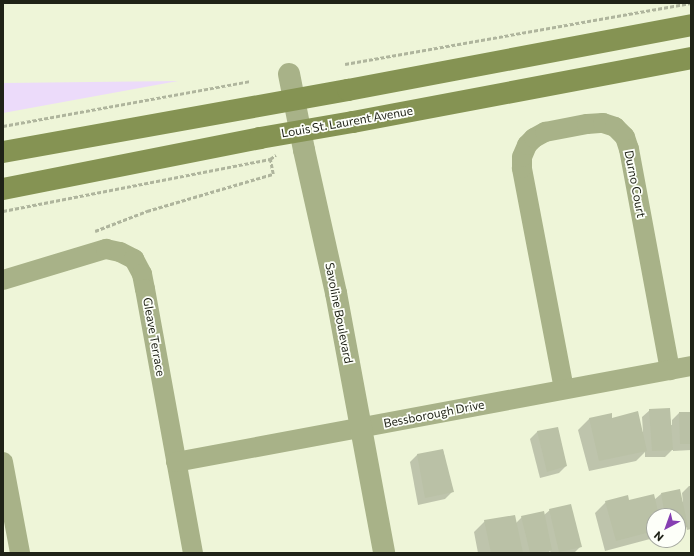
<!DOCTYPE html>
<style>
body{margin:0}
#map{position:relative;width:694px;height:556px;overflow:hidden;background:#eef5d8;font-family:Commissioner,sans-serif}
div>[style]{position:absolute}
.green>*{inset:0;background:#ecdbfa}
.shadow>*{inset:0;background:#0003}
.building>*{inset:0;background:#bac1a6}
.path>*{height:2.5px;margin-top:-1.25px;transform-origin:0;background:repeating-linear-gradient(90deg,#afb59d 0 4px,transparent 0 6px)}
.minor>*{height:20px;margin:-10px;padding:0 10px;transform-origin:10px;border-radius:10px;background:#a8b288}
.tertiary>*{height:22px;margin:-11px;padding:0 11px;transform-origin:11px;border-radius:11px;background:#a8b288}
.secondary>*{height:22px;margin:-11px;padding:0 11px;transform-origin:11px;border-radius:11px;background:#859353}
span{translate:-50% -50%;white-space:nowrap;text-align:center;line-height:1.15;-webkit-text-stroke:3.5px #fdfff9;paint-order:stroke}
.street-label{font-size:12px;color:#1f2217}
.frame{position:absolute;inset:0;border:4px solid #1f2217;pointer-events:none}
.north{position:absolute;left:646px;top:508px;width:40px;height:40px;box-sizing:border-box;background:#fdfff9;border:1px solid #a4a79f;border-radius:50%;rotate:221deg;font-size:11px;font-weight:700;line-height:16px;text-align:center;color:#1f2217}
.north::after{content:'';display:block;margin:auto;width:14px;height:18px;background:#863fb2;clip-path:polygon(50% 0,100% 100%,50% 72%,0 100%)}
</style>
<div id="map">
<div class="green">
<div style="clip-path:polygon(178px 81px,3px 113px,3px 83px)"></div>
</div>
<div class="shadow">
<div style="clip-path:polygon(650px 410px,670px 425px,672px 425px,672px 420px,679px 413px,691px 430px,691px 450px,673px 451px,673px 449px,665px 457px,645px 457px,645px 452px,636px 461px,589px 471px,578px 430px,589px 419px,611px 414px,611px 419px,643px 432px,642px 417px)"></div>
<div style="clip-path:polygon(557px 428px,566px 466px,559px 473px,540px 478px,530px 439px,537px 432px)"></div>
<div style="clip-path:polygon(443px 450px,452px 492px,445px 499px,418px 505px,410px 462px,417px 455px)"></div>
<div style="clip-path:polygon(689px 486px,691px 486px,691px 529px,687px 530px,686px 526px,678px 534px,678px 516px,654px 516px,654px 536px,650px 539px,605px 551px,595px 513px,606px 502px,654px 500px,661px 494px,683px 502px,682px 493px)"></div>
<div style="clip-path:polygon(550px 510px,580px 547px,574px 553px,551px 553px,550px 551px,548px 553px,478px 553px,474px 532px,485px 521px,516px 523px,522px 517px,544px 515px)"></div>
</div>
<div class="building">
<div style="clip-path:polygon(670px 408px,673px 450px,652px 451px,649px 409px)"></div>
<div style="clip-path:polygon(638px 411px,647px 451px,599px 461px,589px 418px,612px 413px,612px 418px)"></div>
<div style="clip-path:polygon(679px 412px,691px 412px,691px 444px,680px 444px)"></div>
<div style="clip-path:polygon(558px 427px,567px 466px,547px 472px,537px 431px)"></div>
<div style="clip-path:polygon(443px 449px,454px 492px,425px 498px,417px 454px)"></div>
<div style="clip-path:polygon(680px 489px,688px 527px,678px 528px,678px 516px,665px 516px,661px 493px)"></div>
<div style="clip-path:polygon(654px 494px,659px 516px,654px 516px,654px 531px,616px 541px,605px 501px,628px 495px,629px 500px)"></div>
<div style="clip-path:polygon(571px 504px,582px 547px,559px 552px,549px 509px)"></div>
<div style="clip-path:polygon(544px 511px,552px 550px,530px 553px,521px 516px)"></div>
<div style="clip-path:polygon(515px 515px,523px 553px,491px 553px,484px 520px)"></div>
</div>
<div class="path">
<div style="left:345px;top:64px;width:351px;rotate:-10deg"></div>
<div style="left:3px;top:126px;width:251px;rotate:-10.3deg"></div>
<div style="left:3px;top:211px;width:272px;rotate:-11deg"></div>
<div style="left:270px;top:159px;width:7px;rotate:-34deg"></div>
<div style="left:95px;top:231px;width:56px;rotate:-21deg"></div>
<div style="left:147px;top:211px;width:131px;rotate:-16.4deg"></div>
<div style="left:273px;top:174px;width:15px;rotate:-101deg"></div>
</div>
<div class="minor">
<div style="left:3px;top:280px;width:108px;rotate:-16.8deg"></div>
<div style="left:106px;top:249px;width:14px;rotate:12deg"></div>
<div style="left:120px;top:252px;width:16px;rotate:27deg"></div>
<div style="left:134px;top:259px;width:17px;rotate:62deg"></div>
<div style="left:142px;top:274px;width:15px;rotate:79deg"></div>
<div style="left:145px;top:289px;width:268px;rotate:79.7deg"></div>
<div style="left:564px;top:389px;width:225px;rotate:-100.8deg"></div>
<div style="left:522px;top:168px;width:11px;rotate:-90deg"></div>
<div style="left:522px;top:157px;width:13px;rotate:-67deg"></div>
<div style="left:527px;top:145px;width:10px;rotate:-45deg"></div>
<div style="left:534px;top:138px;width:13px;rotate:-29deg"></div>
<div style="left:545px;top:132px;width:43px;rotate:-10.8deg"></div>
<div style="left:587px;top:124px;width:16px;rotate:-4deg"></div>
<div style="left:603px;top:123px;width:13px;rotate:18deg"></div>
<div style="left:615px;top:127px;width:14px;rotate:45deg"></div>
<div style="left:625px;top:137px;width:13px;rotate:72deg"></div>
<div style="left:629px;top:149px;width:225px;rotate:79.5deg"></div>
<div style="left:3px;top:462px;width:93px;rotate:79.4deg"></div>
<div style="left:176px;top:462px;width:524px;rotate:-10.56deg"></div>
</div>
<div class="tertiary">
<div style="left:289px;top:74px;width:77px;rotate:78.8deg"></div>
<div style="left:304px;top:150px;width:147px;rotate:77.4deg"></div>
<div style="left:336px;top:293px;width:264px;rotate:79.5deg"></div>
</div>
<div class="secondary">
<div style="left:3px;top:152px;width:351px;rotate:-10.2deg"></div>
<div style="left:348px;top:90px;width:349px;rotate:-10.7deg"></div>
<div style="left:3px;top:189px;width:262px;rotate:-11.2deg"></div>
<div style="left:260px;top:138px;width:94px;rotate:-9.8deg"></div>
<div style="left:353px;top:122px;width:344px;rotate:-10.7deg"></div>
</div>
<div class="street-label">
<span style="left:347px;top:122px;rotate:-10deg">Louis St. Laurent Avenue</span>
<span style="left:635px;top:184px;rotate:79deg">Durno Court</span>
<span style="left:339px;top:313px;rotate:79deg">Savoline Boulevard</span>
<span style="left:154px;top:337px;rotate:80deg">Gleave Terrace</span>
<span style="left:434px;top:414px;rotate:-11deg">Bessborough Drive</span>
</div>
<div class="frame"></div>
<div class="north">N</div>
</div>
